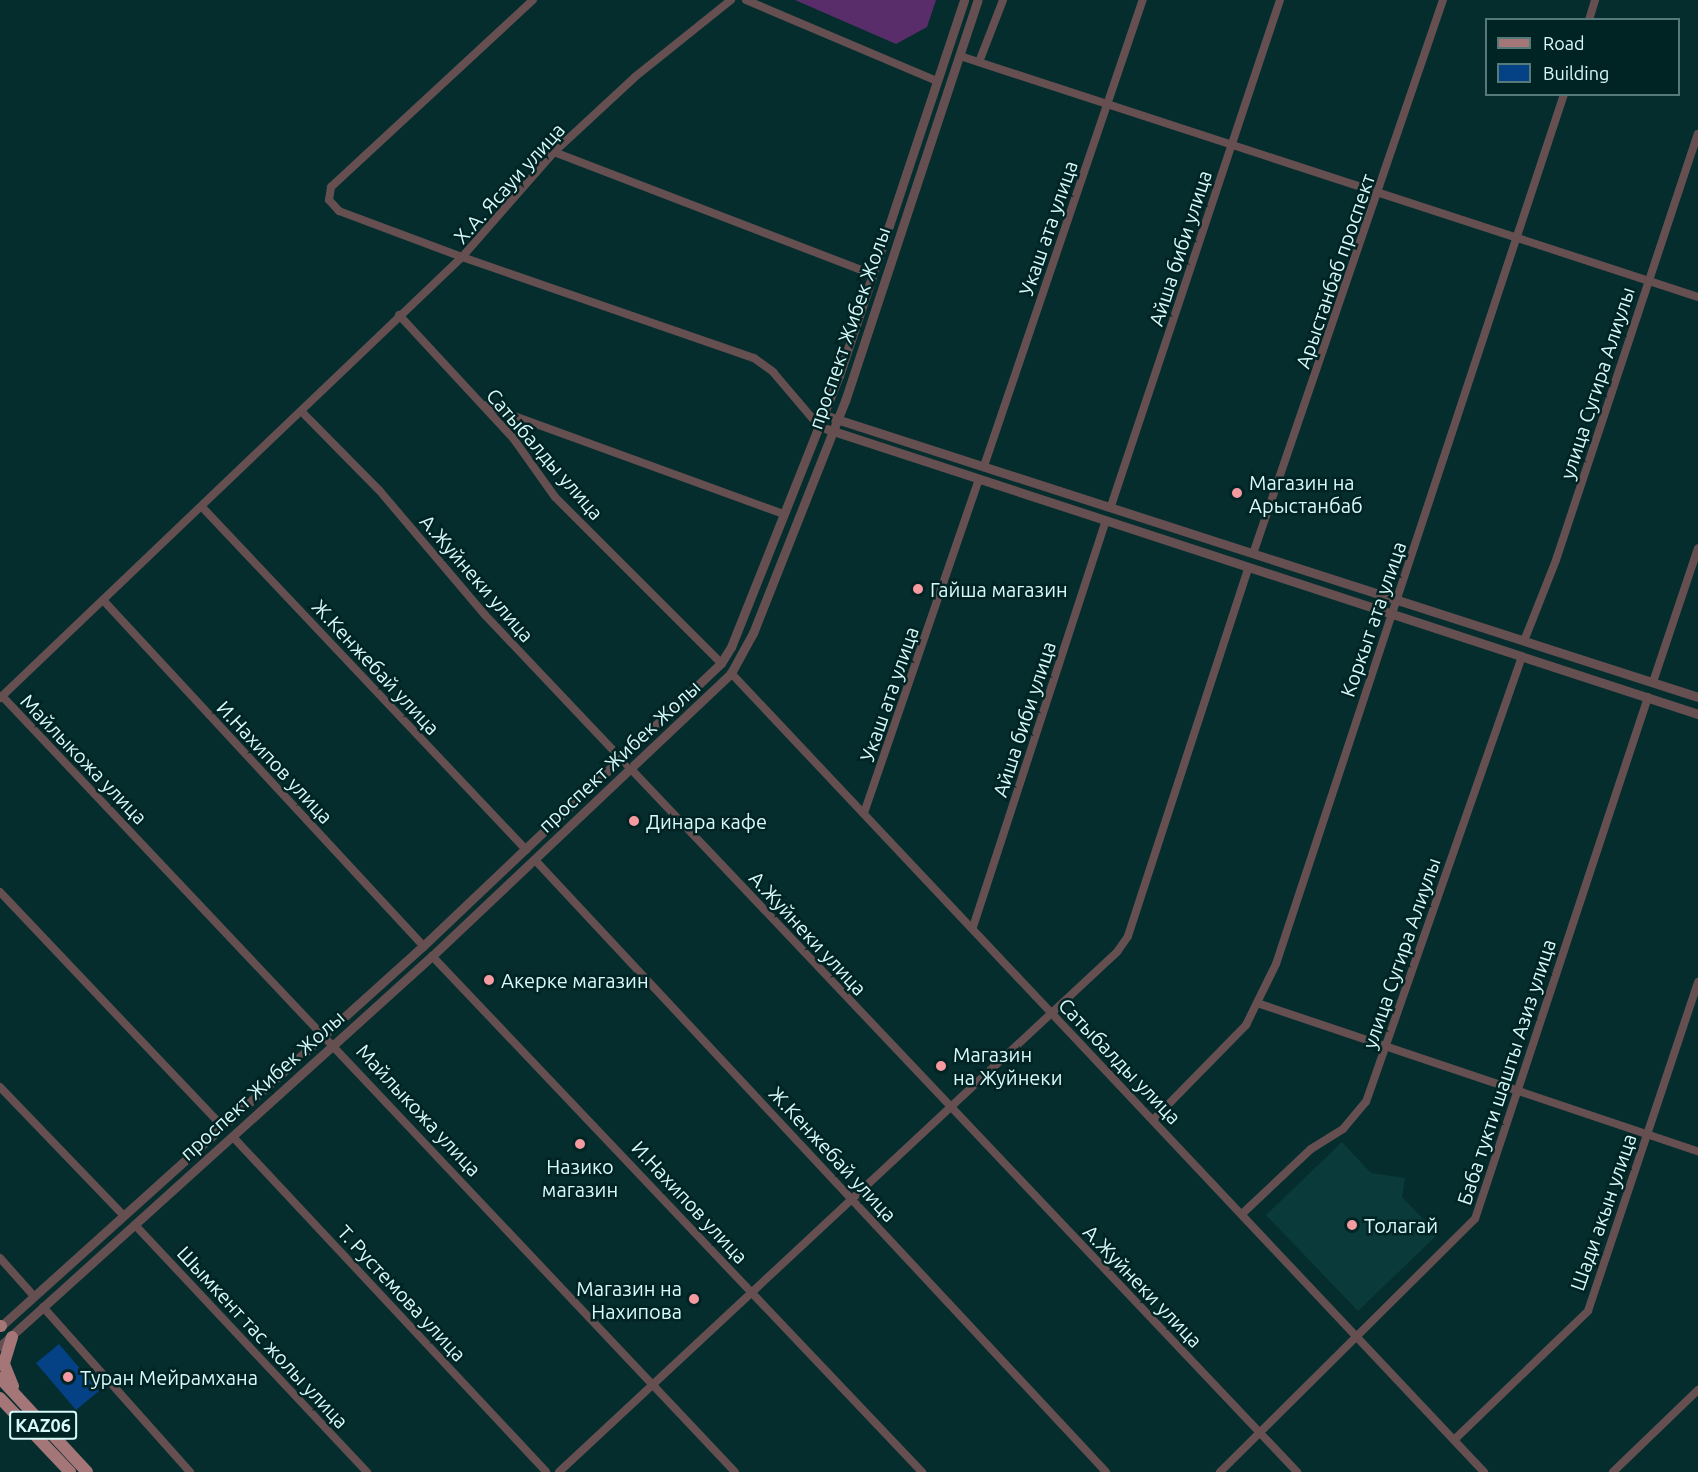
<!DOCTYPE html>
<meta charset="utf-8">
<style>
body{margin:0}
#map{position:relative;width:1698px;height:1472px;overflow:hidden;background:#062d2d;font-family:Ubuntu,sans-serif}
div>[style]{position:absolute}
.built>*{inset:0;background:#0a3a3a}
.green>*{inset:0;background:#592d69}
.building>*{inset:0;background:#044185}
.minor>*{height:8px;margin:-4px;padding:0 4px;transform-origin:4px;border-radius:4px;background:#664f50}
.tertiary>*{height:9px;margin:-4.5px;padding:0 4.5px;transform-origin:4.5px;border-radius:4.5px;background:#664f50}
.primary>*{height:12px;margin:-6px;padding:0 6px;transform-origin:6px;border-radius:6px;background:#a57678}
.dots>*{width:16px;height:16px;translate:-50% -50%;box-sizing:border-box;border:3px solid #002323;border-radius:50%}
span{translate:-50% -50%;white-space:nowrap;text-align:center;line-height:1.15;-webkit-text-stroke:5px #002323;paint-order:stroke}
.shield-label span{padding:2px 4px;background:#002323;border:2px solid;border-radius:4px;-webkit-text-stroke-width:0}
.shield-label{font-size:18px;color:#d8fafa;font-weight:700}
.street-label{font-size:20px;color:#d8fafa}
.poi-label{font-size:20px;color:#d8fafa}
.left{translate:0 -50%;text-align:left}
.right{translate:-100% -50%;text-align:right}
.legend{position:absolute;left:1485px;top:18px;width:195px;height:78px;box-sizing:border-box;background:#002323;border:2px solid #567979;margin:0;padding:8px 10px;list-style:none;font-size:18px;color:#d8fafa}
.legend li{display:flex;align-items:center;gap:12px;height:30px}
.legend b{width:30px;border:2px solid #567979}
</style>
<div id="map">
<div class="built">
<div style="clip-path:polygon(1342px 1142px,1371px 1173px,1405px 1178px,1402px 1197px,1438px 1234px,1358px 1311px,1266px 1215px)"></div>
</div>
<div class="green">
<div style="clip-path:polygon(795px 0,936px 0,927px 27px,896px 44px)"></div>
</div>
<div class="building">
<div style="clip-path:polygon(59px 1344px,99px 1391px,76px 1410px,36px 1363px)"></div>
</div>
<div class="minor">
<div style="left:731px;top:0;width:123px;rotate:141.3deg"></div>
<div style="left:635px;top:77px;width:110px;rotate:137.2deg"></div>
<div style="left:554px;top:152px;width:140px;rotate:131.2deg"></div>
<div style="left:462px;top:257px;width:309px;rotate:19.1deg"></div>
<div style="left:754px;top:358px;width:24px;rotate:36deg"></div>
<div style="left:773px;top:372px;width:71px;rotate:49.6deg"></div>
<div style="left:746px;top:0;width:207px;rotate:23deg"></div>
<div style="left:1589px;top:20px;width:21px;rotate:-73deg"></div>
<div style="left:960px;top:56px;width:776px;rotate:18.08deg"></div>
<div style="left:979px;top:62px;width:66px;rotate:-68.8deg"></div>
<div style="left:554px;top:152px;width:341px;rotate:21deg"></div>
<div style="left:399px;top:315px;width:168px;rotate:47.2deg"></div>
<div style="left:513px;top:438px;width:72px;rotate:54.6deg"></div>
<div style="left:555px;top:497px;width:235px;rotate:45deg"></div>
<div style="left:484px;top:405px;width:319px;rotate:20deg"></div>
<div style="left:302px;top:412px;width:110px;rotate:45.4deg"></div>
<div style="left:379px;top:490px;width:164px;rotate:49.7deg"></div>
<div style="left:485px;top:615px;width:1181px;rotate:46.54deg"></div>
<div style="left:984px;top:466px;width:492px;rotate:-71.2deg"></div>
<div style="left:1111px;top:506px;width:533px;rotate:-71.53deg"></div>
<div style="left:202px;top:507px;width:472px;rotate:46.6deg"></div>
<div style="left:1254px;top:551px;width:583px;rotate:-71.07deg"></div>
<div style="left:103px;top:600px;width:471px;rotate:47.2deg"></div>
<div style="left:1524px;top:641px;width:87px;rotate:-68.4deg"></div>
<div style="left:1556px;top:560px;width:449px;rotate:-71.6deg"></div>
<div style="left:731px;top:673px;width:1098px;rotate:46.7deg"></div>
<div style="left:1653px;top:682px;width:141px;rotate:-71.4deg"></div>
<div style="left:2px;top:696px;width:1067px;rotate:46.63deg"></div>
<div style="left:0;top:698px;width:639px;rotate:-43.67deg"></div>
<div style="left:462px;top:257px;width:131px;rotate:-159.5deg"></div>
<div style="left:339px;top:211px;width:15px;rotate:-132deg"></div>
<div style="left:329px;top:200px;width:13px;rotate:-81deg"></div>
<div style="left:331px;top:187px;width:275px;rotate:-42.8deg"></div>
<div style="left:864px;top:813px;width:350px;rotate:-71deg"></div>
<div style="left:535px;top:860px;width:837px;rotate:46.98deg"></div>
<div style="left:0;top:892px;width:324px;rotate:46.5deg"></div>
<div style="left:973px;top:927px;width:426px;rotate:-71.9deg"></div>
<div style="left:432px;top:956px;width:712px;rotate:46.48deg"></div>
<div style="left:1257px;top:1003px;width:465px;rotate:18.6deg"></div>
<div style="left:0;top:1087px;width:179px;rotate:46.1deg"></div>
<div style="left:1154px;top:1119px;width:132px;rotate:-45.6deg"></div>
<div style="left:1246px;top:1025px;width:68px;rotate:-63.8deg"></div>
<div style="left:1276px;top:964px;width:916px;rotate:-71.68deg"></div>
<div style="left:233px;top:1137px;width:458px;rotate:46.9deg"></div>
<div style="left:1243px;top:1213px;width:93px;rotate:-43.3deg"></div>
<div style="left:1311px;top:1149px;width:38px;rotate:-32deg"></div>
<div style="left:1343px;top:1129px;width:35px;rotate:-50deg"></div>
<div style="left:1366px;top:1102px;width:472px;rotate:-70.7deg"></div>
<div style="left:135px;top:1225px;width:339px;rotate:46.8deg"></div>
<div style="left:0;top:1258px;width:50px;rotate:48.3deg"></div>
<div style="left:43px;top:1307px;width:221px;rotate:48.3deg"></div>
<div style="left:1454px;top:1440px;width:186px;rotate:-43.9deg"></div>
<div style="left:1588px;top:1311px;width:347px;rotate:-71.5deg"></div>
<div style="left:559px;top:1472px;width:763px;rotate:-42.98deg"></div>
<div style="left:1117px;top:952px;width:19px;rotate:-55deg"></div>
<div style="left:1128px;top:936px;width:387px;rotate:-71.9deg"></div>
<div style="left:1220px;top:1472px;width:359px;rotate:-44.8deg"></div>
<div style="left:1475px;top:1219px;width:550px;rotate:-71.66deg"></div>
<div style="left:1613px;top:1472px;width:118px;rotate:-44deg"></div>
</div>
<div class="tertiary">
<div style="left:824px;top:415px;width:918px;rotate:17.88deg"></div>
<div style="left:827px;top:429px;width:916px;rotate:18.12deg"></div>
<div style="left:0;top:1327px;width:569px;rotate:-42.01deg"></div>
<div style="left:423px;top:946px;width:411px;rotate:-43.5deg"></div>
<div style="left:721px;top:663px;width:19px;rotate:-58deg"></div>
<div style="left:731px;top:647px;width:292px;rotate:-68.3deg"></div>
<div style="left:839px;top:376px;width:396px;rotate:-71.6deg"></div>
<div style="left:0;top:1346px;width:582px;rotate:-42.08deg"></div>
<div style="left:432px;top:956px;width:412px;rotate:-43.4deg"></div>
<div style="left:731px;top:673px;width:46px;rotate:-61.2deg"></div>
<div style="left:753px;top:633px;width:250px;rotate:-68.4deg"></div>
<div style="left:845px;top:401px;width:422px;rotate:-71.7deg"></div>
</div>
<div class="primary">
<div style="left:0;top:1326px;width:1px"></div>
<div style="left:12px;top:1337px;width:28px;rotate:107deg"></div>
<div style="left:4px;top:1364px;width:24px;rotate:68deg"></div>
<div style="left:0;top:1378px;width:128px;rotate:47.2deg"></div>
<div style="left:0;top:1398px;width:102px;rotate:46.6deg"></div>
</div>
<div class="dots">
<div style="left:1237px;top:493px;background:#f49aa0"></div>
<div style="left:918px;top:589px;background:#f49aa0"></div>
<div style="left:634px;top:821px;background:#f49aa0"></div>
<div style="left:489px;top:980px;background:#f49aa0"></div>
<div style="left:941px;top:1066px;background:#f49aa0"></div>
<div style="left:580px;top:1144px;background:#f49aa0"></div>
<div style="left:1352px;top:1225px;background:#f49aa0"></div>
<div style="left:694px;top:1299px;background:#f49aa0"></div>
<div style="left:68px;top:1377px;background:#f49aa0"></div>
</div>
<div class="shield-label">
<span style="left:43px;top:1425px">KАZ06</span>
</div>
<div class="street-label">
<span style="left:509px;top:183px;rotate:-48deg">Х.А. Ясауи улица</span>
<span style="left:1048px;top:228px;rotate:-71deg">Укаш ата улица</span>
<span style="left:1180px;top:248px;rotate:-72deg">Айша биби улица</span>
<span style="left:1335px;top:271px;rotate:-71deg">Арыстанбаб проспект</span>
<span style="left:849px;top:328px;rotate:-71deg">проспект Жибек Жолы</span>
<span style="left:1597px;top:383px;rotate:-72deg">улица Сугира Алиулы</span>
<span style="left:545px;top:454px;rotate:49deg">Сатыбалды улица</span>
<span style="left:477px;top:578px;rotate:49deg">А.Жуйнеки улица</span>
<span style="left:1373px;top:619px;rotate:-71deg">Коркыт ата улица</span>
<span style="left:376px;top:667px;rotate:47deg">Ж.Кенжебай улица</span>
<span style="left:889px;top:694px;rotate:-71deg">Укаш ата улица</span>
<span style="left:1024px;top:719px;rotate:-72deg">Айша биби улица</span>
<span style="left:619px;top:756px;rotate:-43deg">проспект Жибек Жолы</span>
<span style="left:84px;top:759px;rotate:46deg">Майлыкожа улица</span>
<span style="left:275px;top:762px;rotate:47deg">И.Нахипов улица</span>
<span style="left:808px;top:933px;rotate:47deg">А.Жуйнеки улица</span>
<span style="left:1401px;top:953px;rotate:-71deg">улица Сугира Алиулы</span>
<span style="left:1120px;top:1061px;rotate:46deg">Сатыбалды улица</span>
<span style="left:1506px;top:1072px;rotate:-72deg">Баба тукти шашты Азиз улица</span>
<span style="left:262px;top:1085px;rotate:-42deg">проспект Жибек Жолы</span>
<span style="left:419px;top:1110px;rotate:47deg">Майлыкожа улица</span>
<span style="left:833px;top:1154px;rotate:47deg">Ж.Кенжебай улица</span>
<span style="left:690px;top:1202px;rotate:47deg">И.Нахипов улица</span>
<span style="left:1603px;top:1212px;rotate:-71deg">Шади акын улица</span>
<span style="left:1143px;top:1286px;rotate:46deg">А.Жуйнеки улица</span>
<span style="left:402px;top:1293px;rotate:47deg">Т. Рустемова улица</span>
<span style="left:263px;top:1337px;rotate:47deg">Шымкент тас жолы улица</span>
</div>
<div class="poi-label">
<span class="left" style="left:1249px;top:494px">Магазин на<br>Арыстанбаб</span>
<span class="left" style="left:930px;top:589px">Гайша магазин</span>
<span class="left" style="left:646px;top:821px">Динара кафе</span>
<span class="left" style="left:501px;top:980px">Акерке магазин</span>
<span class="left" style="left:953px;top:1066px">Магазин<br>на Жуйнеки</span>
<span style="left:580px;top:1178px">Назико<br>магазин</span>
<span class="left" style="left:1364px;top:1225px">Толагай</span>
<span class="right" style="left:682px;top:1300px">Магазин на<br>Нахипова</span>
<span class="left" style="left:80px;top:1377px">Туран Мейрамхана</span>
</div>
<ul class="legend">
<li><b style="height:8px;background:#a57678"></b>Road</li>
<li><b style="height:16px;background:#044185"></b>Building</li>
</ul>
</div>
